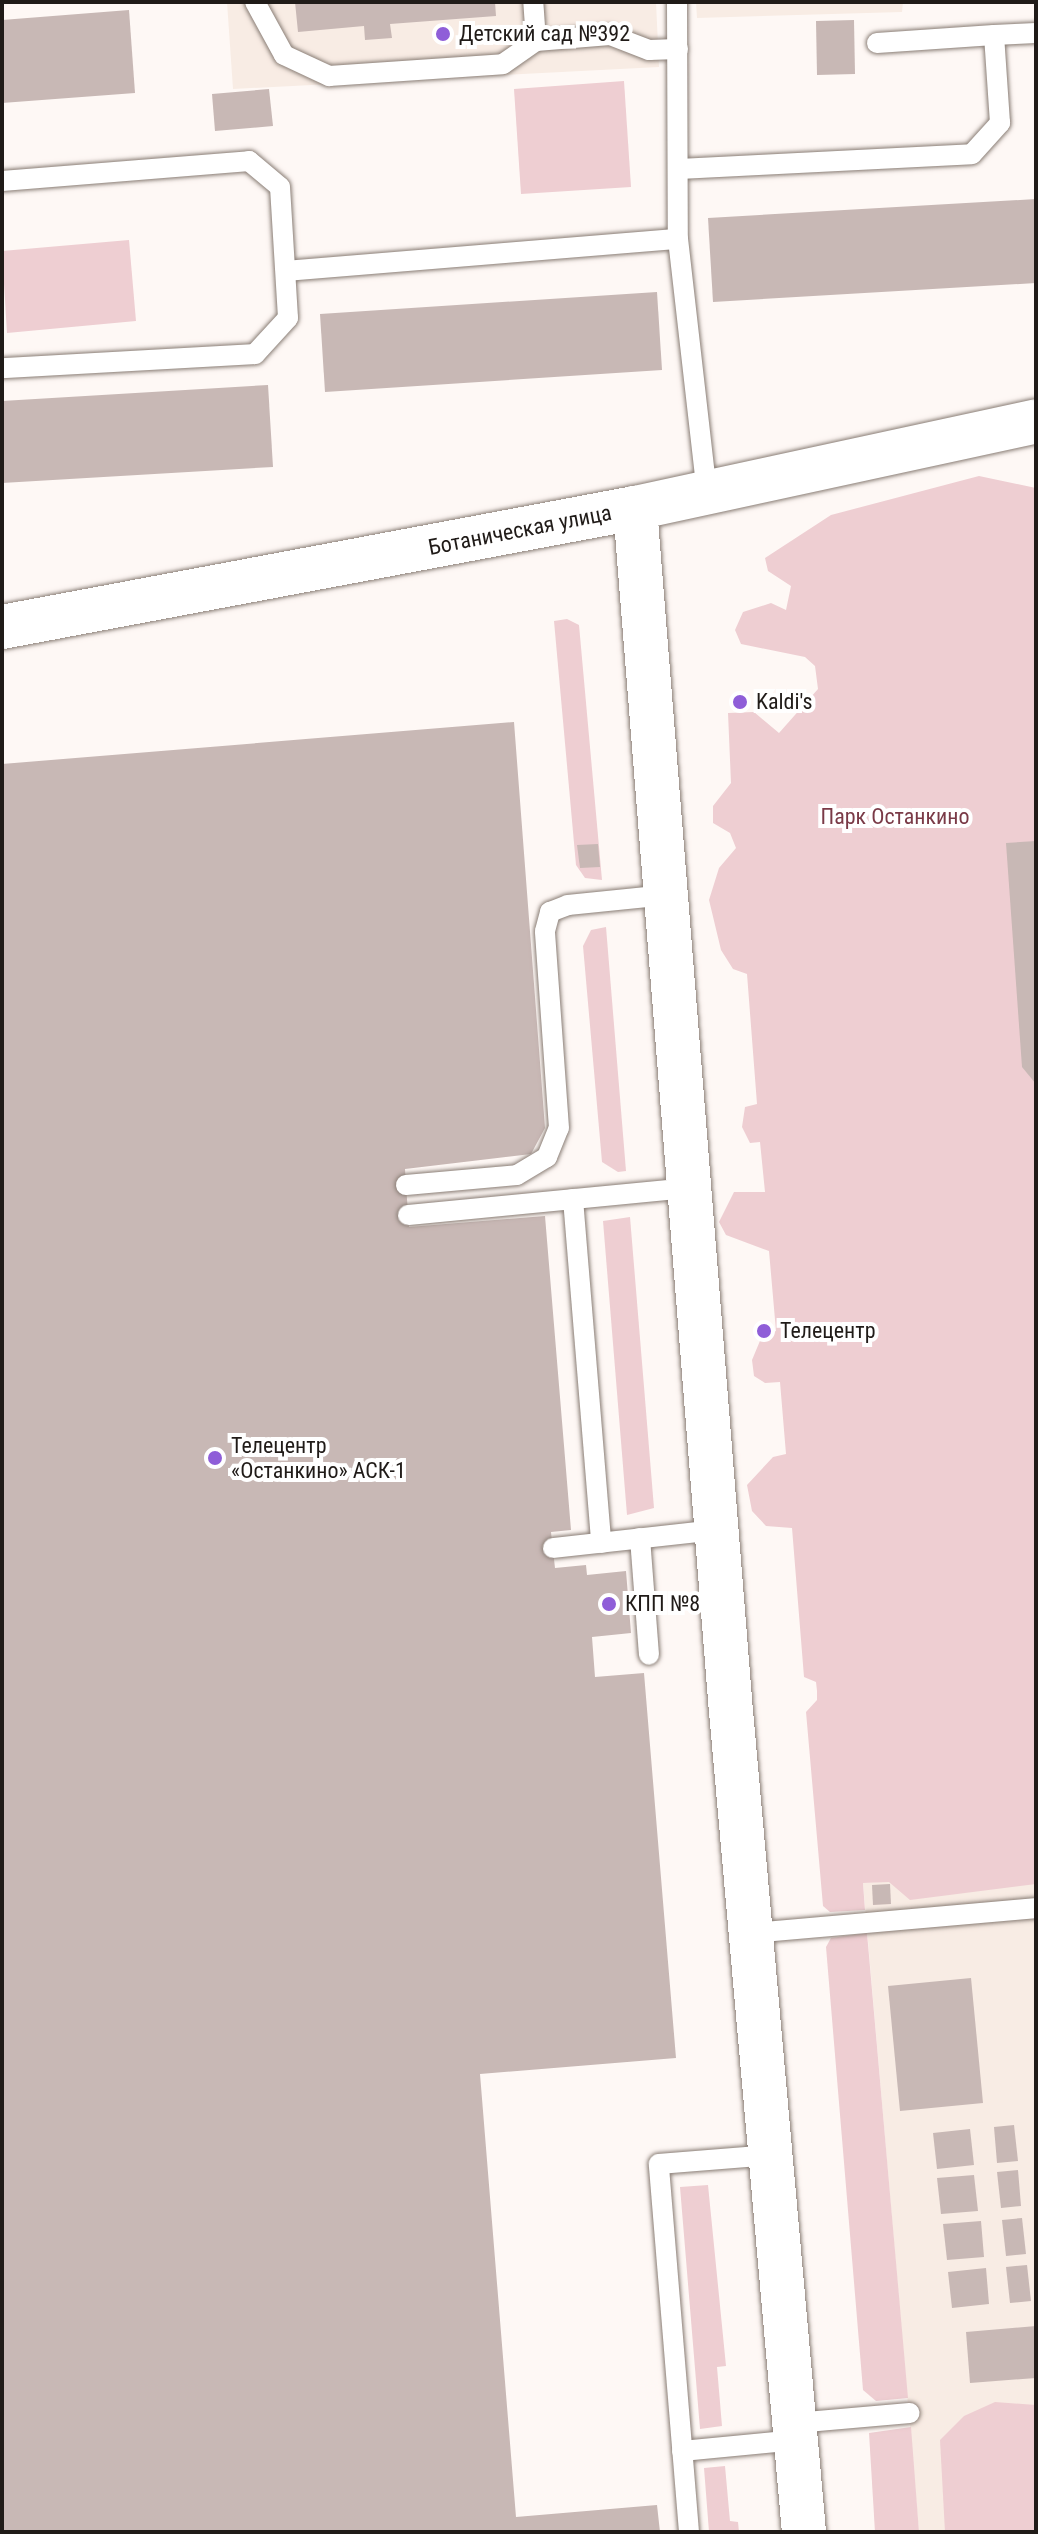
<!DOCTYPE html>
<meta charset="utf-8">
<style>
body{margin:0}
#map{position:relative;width:1038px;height:2534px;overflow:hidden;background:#fef8f5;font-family:"Roboto Condensed",sans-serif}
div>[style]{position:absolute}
.built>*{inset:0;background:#f8ece4}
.green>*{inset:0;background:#eeced2}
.building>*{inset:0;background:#c8b8b5}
.roads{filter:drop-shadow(0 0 2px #897d75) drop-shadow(0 0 2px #897d75)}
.lane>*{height:20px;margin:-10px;padding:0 10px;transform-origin:10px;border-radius:10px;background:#fff}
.secondary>*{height:44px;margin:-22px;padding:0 22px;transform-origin:22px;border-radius:22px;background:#fff}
.dots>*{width:22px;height:22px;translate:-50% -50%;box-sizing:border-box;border:4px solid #fff;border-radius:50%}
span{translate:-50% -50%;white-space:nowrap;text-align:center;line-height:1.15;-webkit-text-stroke:8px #fff;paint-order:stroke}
.poi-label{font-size:22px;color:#201b18}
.left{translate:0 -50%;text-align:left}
.street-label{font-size:22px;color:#201b18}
.park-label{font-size:22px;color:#7a3a47}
.frame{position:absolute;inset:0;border:4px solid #201b18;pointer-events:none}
</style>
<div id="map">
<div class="built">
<div style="clip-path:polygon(227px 2px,656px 2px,659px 67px,233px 89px)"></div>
<div style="clip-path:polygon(696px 2px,903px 2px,902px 12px,697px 18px)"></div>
<div style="clip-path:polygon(1036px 1872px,1036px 2532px,919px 2532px,863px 1883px)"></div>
</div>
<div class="green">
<div style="clip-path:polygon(624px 81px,631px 187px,521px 194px,514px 89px)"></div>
<div style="clip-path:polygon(129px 240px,136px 321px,7px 333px,2px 251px)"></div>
<div style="clip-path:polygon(979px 476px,1036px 488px,1036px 1884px,910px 1900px,889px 1882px,863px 1883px,865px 1910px,830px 1912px,823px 1906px,806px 1712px,817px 1700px,817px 1691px,816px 1682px,804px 1677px,792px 1528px,766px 1526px,752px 1511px,747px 1485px,773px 1457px,786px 1454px,780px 1382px,765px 1383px,754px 1376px,752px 1360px,762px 1336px,776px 1331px,769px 1251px,726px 1235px,719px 1222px,734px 1192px,765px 1192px,760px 1142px,750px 1143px,742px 1127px,745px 1107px,757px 1104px,747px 974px,733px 969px,721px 950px,709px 900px,719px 868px,736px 848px,730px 833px,713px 823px,713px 806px,731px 783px,728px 713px,754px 712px,779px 733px,818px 689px,815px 666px,805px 657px,741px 644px,735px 630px,743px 612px,771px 603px,786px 610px,791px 586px,768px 571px,765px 558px,831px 515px)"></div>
<div style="clip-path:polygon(567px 619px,579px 625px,602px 880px,585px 878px,576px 865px,554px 621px)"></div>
<div style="clip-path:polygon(606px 927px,626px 1171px,618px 1172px,602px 1162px,583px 946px,591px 930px)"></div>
<div style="clip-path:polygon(630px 1217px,654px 1508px,627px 1515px,603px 1221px)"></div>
<div style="clip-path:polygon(867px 1933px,908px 2398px,876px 2401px,863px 2390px,826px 1947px,831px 1938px)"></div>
<div style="clip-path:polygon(708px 2185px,726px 2366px,717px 2367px,722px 2426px,700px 2429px,680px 2187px)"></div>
<div style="clip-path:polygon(995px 2402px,1036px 2405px,1036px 2532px,945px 2532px,940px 2440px,964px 2416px)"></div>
<div style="clip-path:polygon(911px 2427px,919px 2532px,875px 2532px,869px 2433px)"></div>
<div style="clip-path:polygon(725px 2466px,730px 2521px,738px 2522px,739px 2532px,709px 2532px,704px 2468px)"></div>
</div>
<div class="building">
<div style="clip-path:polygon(295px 2px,495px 2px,496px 16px,390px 24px,392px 38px,365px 40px,364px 26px,298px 32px)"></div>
<div style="clip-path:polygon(129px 10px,135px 93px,2px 103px,2px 20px)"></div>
<div style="clip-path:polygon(854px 20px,855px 74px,817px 75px,816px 21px)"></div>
<div style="clip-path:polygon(269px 89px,273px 126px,215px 131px,212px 94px)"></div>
<div style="clip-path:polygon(1036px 199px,1036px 283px,713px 302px,708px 218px)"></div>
<div style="clip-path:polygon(657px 292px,662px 370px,325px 392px,320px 314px)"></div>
<div style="clip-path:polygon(268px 385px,273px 467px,2px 483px,2px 401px)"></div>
<div style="clip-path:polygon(514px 722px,545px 1128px,531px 1154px,405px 1169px,406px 1185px,409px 1227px,545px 1216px,571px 1530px,551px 1532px,555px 1568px,586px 1565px,587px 1575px,626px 1571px,631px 1633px,592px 1637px,595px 1677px,644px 1673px,676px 2058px,480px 2074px,516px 2517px,657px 2505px,660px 2532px,2px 2532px,2px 764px)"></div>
<div style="clip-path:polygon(1036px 841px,1036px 1084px,1022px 1067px,1006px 843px)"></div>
<div style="clip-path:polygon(598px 844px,600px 867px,580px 868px,577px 845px)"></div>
<div style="clip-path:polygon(890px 1884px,891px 1904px,873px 1905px,872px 1885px)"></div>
<div style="clip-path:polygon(971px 1978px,983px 2103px,900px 2111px,888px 1986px)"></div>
<div style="clip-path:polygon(1014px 2125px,1018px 2161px,997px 2163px,994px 2127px)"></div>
<div style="clip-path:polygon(970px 2129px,974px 2165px,937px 2169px,933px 2133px)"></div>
<div style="clip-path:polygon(1018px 2170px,1021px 2206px,1001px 2208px,997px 2172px)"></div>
<div style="clip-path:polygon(974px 2175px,978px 2211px,941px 2214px,937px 2178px)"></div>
<div style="clip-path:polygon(1022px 2218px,1026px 2254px,1006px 2256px,1002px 2220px)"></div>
<div style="clip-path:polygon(981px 2221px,984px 2257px,947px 2260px,943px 2224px)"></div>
<div style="clip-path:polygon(1027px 2265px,1031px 2301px,1010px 2303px,1006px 2267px)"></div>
<div style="clip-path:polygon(986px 2268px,989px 2304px,952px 2308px,948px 2272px)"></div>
<div style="clip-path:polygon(1036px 2326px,1036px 2378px,970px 2383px,966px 2332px)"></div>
</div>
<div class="roads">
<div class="lane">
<div style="left:255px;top:2px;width:60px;rotate:61.3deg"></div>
<div style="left:284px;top:55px;width:50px;rotate:25deg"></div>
<div style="left:329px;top:76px;width:174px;rotate:-3.9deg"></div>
<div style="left:503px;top:64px;width:40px;rotate:-34.9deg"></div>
<div style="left:536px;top:41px;width:39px;rotate:-94deg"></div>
<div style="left:677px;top:2px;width:237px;rotate:89.8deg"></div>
<div style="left:678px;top:239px;width:255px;rotate:83.5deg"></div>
<div style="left:536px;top:41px;width:74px;rotate:-4.6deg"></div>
<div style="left:610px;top:35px;width:42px;rotate:21deg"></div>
<div style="left:649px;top:50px;width:29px;rotate:-2deg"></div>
<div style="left:877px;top:43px;width:117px;rotate:-3.9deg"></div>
<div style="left:679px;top:169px;width:293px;rotate:-2.9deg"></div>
<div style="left:972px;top:154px;width:42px;rotate:-47.9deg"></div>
<div style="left:1000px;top:123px;width:88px;rotate:-93.9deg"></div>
<div style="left:994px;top:35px;width:42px;rotate:-2.7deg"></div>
<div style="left:2px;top:181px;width:248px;rotate:-4.6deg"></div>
<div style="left:249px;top:161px;width:40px;rotate:40deg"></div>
<div style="left:280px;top:187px;width:131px;rotate:86.5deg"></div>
<div style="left:288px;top:318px;width:49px;rotate:132.5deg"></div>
<div style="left:255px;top:354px;width:253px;rotate:176.8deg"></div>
<div style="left:286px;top:271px;width:393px;rotate:-4.7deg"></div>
<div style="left:406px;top:1185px;width:111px;rotate:-5.1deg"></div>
<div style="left:517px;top:1175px;width:35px;rotate:-31deg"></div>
<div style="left:547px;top:1157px;width:31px;rotate:-68deg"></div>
<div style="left:559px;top:1128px;width:197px;rotate:-94.1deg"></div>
<div style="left:545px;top:931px;width:20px;rotate:-75deg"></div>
<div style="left:550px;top:912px;width:19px;rotate:-21deg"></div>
<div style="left:568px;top:905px;width:99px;rotate:-5.8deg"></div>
<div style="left:573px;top:1199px;width:345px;rotate:85.3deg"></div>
<div style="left:408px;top:1215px;width:283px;rotate:-5.5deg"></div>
<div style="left:640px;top:1538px;width:117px;rotate:85.6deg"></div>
<div style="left:553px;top:1548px;width:165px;rotate:-6.3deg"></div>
<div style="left:752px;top:1933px;width:285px;rotate:-5deg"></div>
<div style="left:795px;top:2423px;width:115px;rotate:-5deg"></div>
<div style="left:682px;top:2451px;width:115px;rotate:-5.5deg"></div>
<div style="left:689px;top:2532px;width:369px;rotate:-94.7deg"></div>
<div style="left:659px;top:2164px;width:112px;rotate:-4.6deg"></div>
</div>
<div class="secondary">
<div style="left:635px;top:508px;width:1207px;rotate:85.44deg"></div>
<div style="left:731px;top:1711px;width:824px;rotate:84.92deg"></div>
<div style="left:2px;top:627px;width:644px;rotate:-10.65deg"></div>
<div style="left:635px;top:508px;width:410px;rotate:-12.2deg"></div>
</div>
</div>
<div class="dots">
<div style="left:443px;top:34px;background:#8f5ed8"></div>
<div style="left:740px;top:702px;background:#8f5ed8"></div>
<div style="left:764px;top:1331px;background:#8f5ed8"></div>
<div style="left:215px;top:1458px;background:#8f5ed8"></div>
<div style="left:609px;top:1604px;background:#8f5ed8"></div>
</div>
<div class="poi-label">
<span class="left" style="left:459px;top:34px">Детский сад №392</span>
<span class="left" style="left:756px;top:702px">Kaldi's</span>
<span class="left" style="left:780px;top:1331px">Телецентр</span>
<span class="left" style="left:231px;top:1458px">Телецентр<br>«Останкино» АСК-1</span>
<span class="left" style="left:625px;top:1604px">КПП №8</span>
</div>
<div class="street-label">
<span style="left:520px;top:530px;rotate:-11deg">Ботаническая улица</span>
</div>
<div class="park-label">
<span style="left:895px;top:817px">Парк Останкино</span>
</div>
<div class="frame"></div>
</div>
